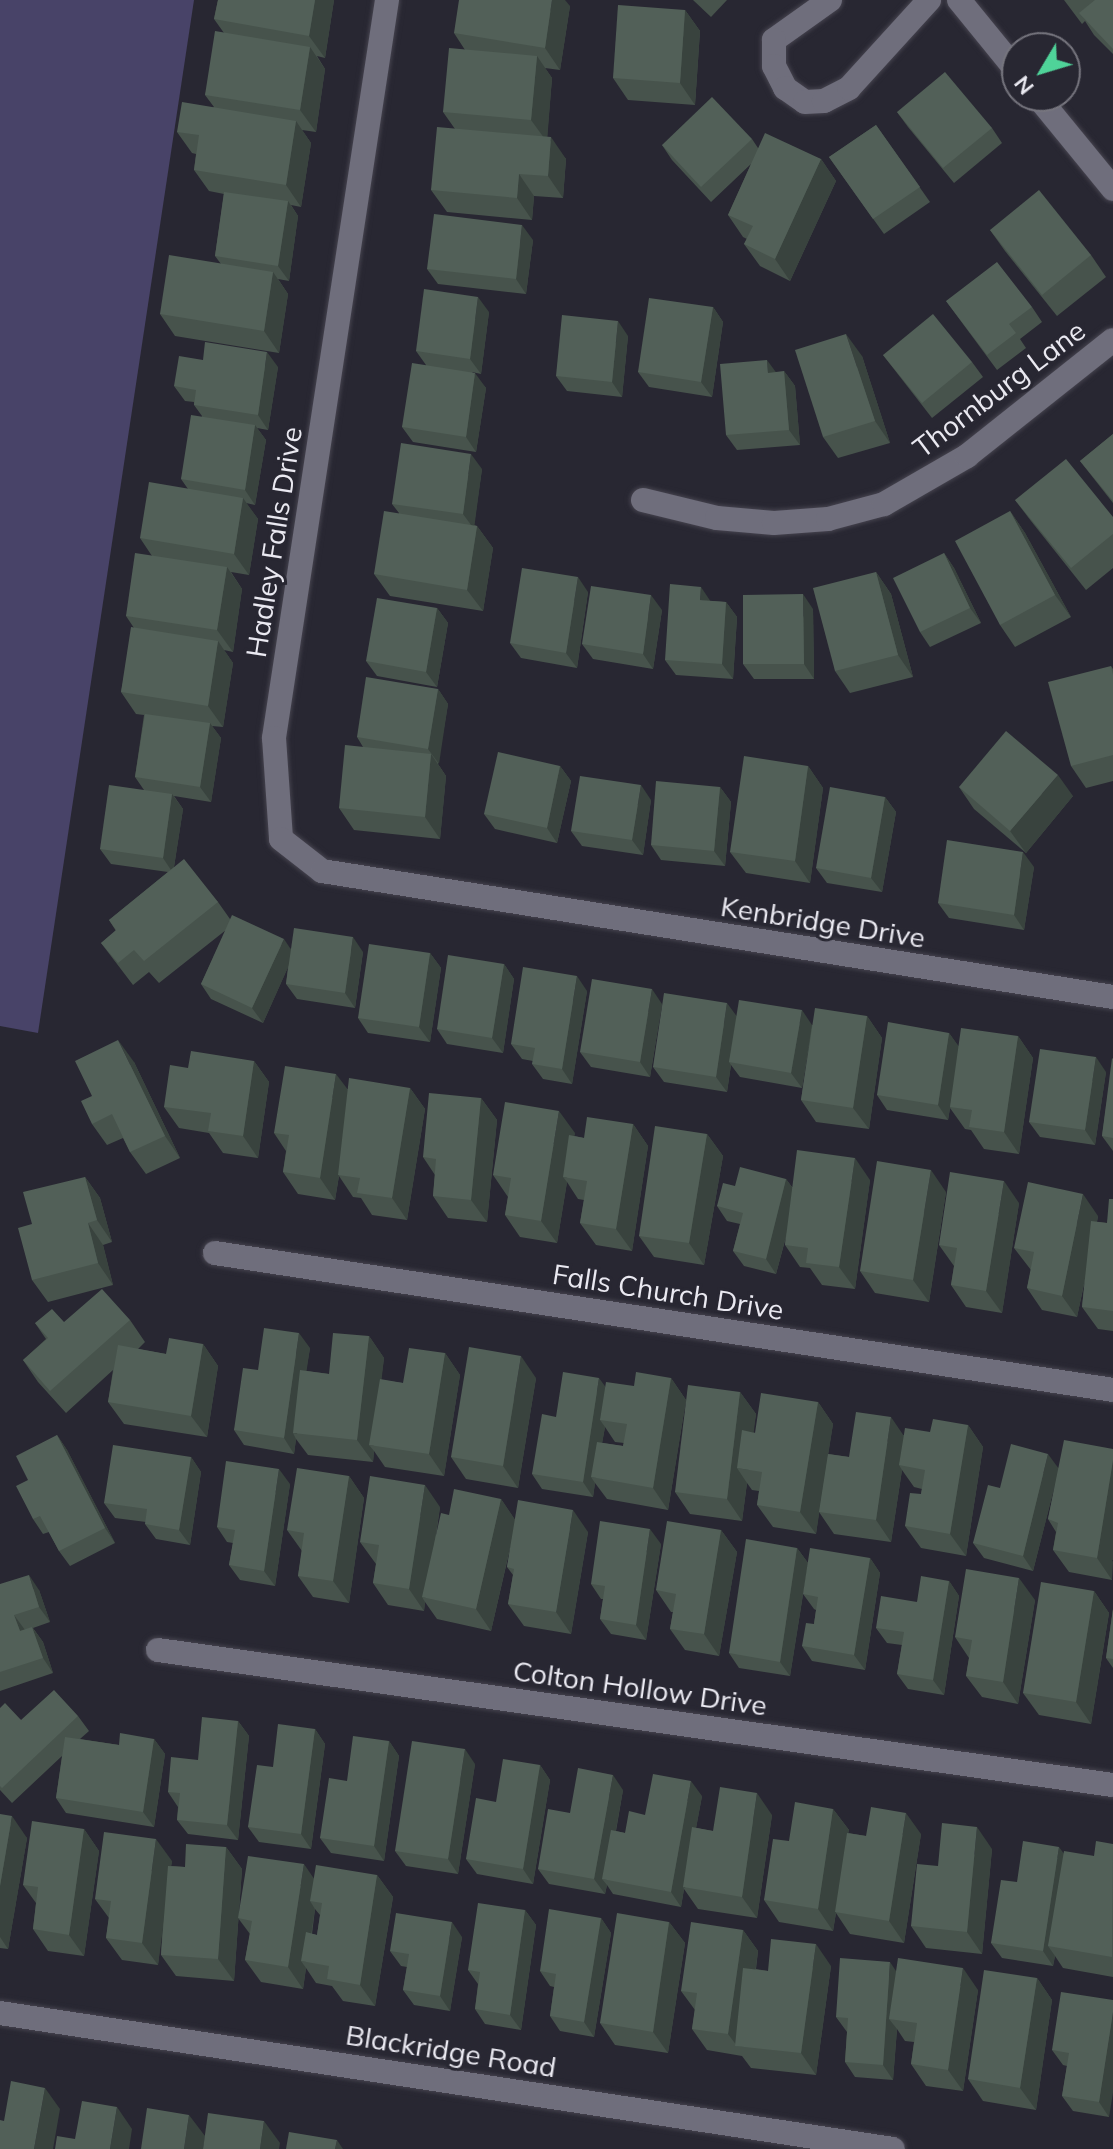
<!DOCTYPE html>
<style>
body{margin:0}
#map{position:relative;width:1113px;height:2149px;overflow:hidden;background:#282732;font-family:Mulish,sans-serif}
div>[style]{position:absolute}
.green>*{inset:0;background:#484368}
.roads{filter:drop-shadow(0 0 2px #45434e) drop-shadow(0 0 2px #45434e)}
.street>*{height:24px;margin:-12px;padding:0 12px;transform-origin:12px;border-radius:12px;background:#6f6e7c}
.wall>*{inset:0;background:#47534c}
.shaded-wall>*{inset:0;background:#39433e}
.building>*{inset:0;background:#526058}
span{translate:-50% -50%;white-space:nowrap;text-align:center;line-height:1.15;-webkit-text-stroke:6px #282732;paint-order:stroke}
.street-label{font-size:28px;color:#eae9f1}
.north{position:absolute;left:1001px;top:32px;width:80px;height:80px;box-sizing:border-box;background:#282732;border:2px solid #76757e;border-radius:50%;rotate:232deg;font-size:22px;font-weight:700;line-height:32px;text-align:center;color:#eae9f1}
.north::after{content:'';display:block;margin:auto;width:28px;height:36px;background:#4fd399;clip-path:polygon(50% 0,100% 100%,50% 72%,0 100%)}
</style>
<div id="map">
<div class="green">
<div style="clip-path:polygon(0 0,194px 0,38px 1033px,0 1026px)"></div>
</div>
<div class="roads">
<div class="street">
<div style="left:387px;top:0;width:747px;rotate:98.71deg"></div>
<div style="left:274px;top:738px;width:101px;rotate:86deg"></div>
<div style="left:281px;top:839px;width:52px;rotate:38deg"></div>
<div style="left:322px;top:871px;width:801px;rotate:9.05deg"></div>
<div style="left:830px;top:0;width:69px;rotate:144.5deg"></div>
<div style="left:774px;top:40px;width:26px;rotate:90deg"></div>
<div style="left:774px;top:66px;width:25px;rotate:63deg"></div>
<div style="left:785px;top:88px;width:24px;rotate:35deg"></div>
<div style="left:805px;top:102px;width:19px;rotate:-3deg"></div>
<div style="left:824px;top:101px;width:28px;rotate:-27deg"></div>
<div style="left:849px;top:88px;width:119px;rotate:-47.7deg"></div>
<div style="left:959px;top:0;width:92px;rotate:50.8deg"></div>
<div style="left:1037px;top:96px;width:120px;rotate:50.7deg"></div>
<div style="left:643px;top:500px;width:76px;rotate:13.7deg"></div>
<div style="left:717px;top:518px;width:57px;rotate:5deg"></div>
<div style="left:774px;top:523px;width:54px;rotate:-4.2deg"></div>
<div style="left:828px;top:519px;width:58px;rotate:-15deg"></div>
<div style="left:884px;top:504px;width:96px;rotate:-30deg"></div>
<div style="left:967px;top:456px;width:186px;rotate:-38.5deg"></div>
<div style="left:215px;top:1253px;width:908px;rotate:8.67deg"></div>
<div style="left:158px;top:1650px;width:964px;rotate:8.05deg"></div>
<div style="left:0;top:2013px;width:903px;rotate:8.66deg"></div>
</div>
</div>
<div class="wall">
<div style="clip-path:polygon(218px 0,334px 0,325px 58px,317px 56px,325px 69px,316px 132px,302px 130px,311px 143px,301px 207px,291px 205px,298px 216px,289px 281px,278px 279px,288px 294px,279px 353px,175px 336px,160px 314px,221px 264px,215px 256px,224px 194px,209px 191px,194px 170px,196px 154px,192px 153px,177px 132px,214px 107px,205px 95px,224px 33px,214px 19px)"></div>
<div style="clip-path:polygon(693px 0,727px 0,711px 17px)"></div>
<div style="clip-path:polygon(1064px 0,1113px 0,1113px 54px,1094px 35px,1085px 21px,1082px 24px)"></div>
<div style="clip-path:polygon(570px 6px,560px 70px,545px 68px,552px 78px,547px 137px,566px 159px,563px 198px,534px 196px,532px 220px,447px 212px,431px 190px,455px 129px,443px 112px,465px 50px,454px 33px)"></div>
<div style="clip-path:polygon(685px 10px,700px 31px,695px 105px,628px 100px,613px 78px)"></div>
<div style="clip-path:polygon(897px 112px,992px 128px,1002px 143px,954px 183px,908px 127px)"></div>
<div style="clip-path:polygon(876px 125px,930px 202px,884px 234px,829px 157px)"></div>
<div style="clip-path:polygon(752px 139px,758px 148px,821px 159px,836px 181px,790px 281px,760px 266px,744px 244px,747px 239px,743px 237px,728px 215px,751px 164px,711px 202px,672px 160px,662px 145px)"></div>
<div style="clip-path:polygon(990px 230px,1091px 255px,1106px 277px,1057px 316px,1005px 251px)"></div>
<div style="clip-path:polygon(533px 240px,526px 294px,438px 284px,427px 269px)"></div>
<div style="clip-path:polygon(946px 301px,1032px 307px,1042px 322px,1020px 339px,1026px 348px,997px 370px)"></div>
<div style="clip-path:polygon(713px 307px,723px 322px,712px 397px,649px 387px,638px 372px)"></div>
<div style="clip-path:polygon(489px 312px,481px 374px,472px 372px,486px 388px,476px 452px,413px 442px,402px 427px,426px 365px,416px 351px)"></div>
<div style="clip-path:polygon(628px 336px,622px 397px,567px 391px,556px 376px)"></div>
<div style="clip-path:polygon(883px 355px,972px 362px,983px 377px,932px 418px)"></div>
<div style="clip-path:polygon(862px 356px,890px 443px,838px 458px,823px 437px)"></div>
<div style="clip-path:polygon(203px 360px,278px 367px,268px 430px,257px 428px,266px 440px,255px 505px,246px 503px,258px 519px,249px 575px,231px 572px,242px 589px,233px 652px,224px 650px,233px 663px,223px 727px,212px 726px,221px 738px,211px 802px,174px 796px,183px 809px,174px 867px,218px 902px,230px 919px,291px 949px,363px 952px,355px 1008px,297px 999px,286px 984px,288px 967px,263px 1023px,211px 999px,201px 984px,226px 930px,159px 983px,149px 972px,133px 985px,101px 943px,116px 931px,109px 920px,168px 872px,111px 864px,100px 849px,144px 790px,135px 777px,144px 715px,136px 714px,121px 692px,134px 628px,126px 616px,152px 556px,140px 538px,188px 489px,181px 479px,202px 416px,194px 405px,194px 402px,185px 401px,174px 386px)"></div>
<div style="clip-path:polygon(784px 371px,795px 386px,800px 445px,737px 450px,726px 435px)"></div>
<div style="clip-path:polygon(1113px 434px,1113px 503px,1080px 461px)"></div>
<div style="clip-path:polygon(482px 469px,474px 525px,477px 526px,493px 548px,483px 611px,390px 596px,374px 574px,399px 513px,392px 504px)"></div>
<div style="clip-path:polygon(1015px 500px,1113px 517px,1113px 568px,1086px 590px,1031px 521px)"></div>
<div style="clip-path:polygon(1010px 511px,1025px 533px,1071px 617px,1015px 647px,1000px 625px)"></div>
<div style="clip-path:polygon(944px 553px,954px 568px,981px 623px,930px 647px,920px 632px)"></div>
<div style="clip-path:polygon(876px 572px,891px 594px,913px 677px,850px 693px,835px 671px)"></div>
<div style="clip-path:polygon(588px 592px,577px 668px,521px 658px,510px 643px)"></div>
<div style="clip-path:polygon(711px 601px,726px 602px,737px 617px,733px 679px,676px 675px,665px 660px)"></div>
<div style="clip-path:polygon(437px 608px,448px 623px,437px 687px,377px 676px,366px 661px)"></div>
<div style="clip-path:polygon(813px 609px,814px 679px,754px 679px,743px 664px)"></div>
<div style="clip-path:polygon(662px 610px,653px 669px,593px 659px,582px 644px)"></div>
<div style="clip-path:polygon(1111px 666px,1113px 669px,1113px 781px,1086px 788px,1071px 766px)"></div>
<div style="clip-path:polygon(438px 689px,448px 704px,438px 764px,446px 776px,440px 839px,354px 830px,339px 808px,363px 747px,357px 737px)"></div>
<div style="clip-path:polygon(560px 766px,571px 781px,557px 843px,495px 829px,484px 814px)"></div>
<div style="clip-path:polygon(808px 766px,823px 788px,810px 883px,746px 873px,730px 852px)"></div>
<div style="clip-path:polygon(720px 787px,731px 802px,725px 866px,661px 860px,651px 845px)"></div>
<div style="clip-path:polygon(959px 787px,1073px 796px,1026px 853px,974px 809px)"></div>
<div style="clip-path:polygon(885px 797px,896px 812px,882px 892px,827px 883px,816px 868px)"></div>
<div style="clip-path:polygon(651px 800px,643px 855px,582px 846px,571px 831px)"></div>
<div style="clip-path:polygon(1034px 867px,1024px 930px,949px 918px,938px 903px)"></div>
<div style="clip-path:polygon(430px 953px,441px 968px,430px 1042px,368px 1033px,358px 1018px)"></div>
<div style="clip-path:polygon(504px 964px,514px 979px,503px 1053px,447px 1044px,437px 1029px)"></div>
<div style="clip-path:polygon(587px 991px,572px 1084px,543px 1079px,532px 1064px,533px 1061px,522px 1059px,511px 1044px)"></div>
<div style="clip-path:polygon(662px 1004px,650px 1077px,591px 1067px,580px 1052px)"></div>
<div style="clip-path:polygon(737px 1016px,812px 1025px,867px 1016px,882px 1038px,869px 1129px,816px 1122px,801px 1100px,811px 1034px,802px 1088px,740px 1077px,731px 1065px,727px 1092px,664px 1082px,653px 1067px)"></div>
<div style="clip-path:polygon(949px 1033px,958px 1046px,1018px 1036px,1033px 1058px,1019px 1154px,984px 1149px,971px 1130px,965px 1129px,950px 1108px,948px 1120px,887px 1110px,877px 1095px)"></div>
<div style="clip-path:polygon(1113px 1059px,1113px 1151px,1102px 1136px)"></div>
<div style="clip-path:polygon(254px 1061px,269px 1082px,258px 1158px,223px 1153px,209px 1133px,179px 1128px,164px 1107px,188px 1068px)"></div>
<div style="clip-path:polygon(134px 1062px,180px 1158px,146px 1174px,130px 1152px,123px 1138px,107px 1145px,92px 1124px,92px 1096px)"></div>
<div style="clip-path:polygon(1106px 1072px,1095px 1145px,1040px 1137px,1029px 1122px)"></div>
<div style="clip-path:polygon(410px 1088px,425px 1109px,407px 1220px,372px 1215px,361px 1198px,353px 1197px,339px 1176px,335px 1200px,298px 1194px,283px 1172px,286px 1151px,274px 1133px,347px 1089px)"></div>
<div style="clip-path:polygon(481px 1098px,497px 1120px,487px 1222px,448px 1218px,433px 1196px,435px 1175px,423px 1157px)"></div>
<div style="clip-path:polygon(633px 1124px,648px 1146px,632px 1251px,596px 1245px,580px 1223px,584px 1200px,578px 1199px,567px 1182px,557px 1243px,520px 1237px,505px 1215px,508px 1197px,493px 1175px,575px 1133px,574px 1136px,584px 1138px)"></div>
<div style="clip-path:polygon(707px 1134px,723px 1156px,704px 1265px,654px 1257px,639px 1236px)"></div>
<div style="clip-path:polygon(85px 1177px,100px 1198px,112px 1242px,103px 1245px,113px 1285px,48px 1302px,32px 1280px,32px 1224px)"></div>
<div style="clip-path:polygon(786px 1179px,792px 1187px,870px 1180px,855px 1289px,822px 1285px,810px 1268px,800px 1267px,785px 1245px,786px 1237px,776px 1274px,744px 1266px,733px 1251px,740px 1224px,727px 1221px,717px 1206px,735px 1186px)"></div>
<div style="clip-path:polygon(946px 1192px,929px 1302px,875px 1293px,860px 1271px)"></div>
<div style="clip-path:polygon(1113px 1199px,1113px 1331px,1098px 1329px,1082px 1307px,1085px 1280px,1077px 1317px,1042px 1310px,1027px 1288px,1031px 1270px,1014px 1248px,1098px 1216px,1097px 1222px,1107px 1223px)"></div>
<div style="clip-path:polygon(1019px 1203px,1002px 1313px,966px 1307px,951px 1285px,954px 1266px,939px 1245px)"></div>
<div style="clip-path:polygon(130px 1320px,145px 1342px,138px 1349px,166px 1354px,203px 1344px,218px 1366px,207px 1437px,124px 1424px,108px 1402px,113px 1370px,66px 1413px,38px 1382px,23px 1360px,46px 1339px,35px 1323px)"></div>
<div style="clip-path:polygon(369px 1336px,384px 1358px,381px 1380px,403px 1383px,445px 1353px,460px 1375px,444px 1476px,385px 1467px,374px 1451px,373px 1462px,308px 1455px,296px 1439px,294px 1454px,244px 1445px,234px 1430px,258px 1370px,310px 1348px,306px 1371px,329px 1374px)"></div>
<div style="clip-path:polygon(536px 1378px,518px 1488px,466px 1479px,451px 1457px)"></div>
<div style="clip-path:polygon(evenodd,671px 1378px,686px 1400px,668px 1510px,607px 1499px,595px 1483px,593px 1497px,542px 1489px,532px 1474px,556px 1417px,605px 1387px,634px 1386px,671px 1378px,605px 1427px,615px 1442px,624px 1443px,623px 1446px,602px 1443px,605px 1427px)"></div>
<div style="clip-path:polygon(740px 1392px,756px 1414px,753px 1432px,755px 1433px,818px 1402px,833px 1424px,828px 1454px,849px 1457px,904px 1435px,930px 1432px,968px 1425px,983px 1447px,966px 1556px,921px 1548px,905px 1526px,921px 1494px,922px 1489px,914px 1487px,902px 1470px,891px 1542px,834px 1534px,819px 1512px,816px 1534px,773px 1527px,757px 1505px,759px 1491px,752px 1490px,747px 1483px,742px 1521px,690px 1514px,675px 1492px)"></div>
<div style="clip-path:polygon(57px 1435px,67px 1450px,115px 1543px,70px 1566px,59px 1551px,49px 1532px,43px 1534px,33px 1519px,28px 1480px)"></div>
<div style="clip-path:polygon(1113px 1449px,1112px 1580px,1069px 1572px,1053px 1550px,1056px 1532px,1048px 1519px,1057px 1476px,1033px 1571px,984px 1558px,973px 1543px,1000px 1488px)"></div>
<div style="clip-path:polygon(191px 1457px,201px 1472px,190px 1545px,156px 1539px,145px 1524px,146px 1522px,115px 1518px,104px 1503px)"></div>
<div style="clip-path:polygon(349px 1476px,364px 1498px,349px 1603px,313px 1597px,298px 1576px,302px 1551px,287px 1530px)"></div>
<div style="clip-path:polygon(290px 1484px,275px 1586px,240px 1580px,229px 1565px,233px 1543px,227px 1542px,217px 1527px)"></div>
<div style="clip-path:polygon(501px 1499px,515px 1520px,588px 1532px,571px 1634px,524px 1626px,508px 1604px,513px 1575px,507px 1567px,512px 1540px,491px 1631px,437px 1619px,425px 1602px,424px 1611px,388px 1605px,373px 1583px,376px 1564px,360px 1542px,440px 1507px,436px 1536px,449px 1515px)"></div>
<div style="clip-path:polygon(721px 1530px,737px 1552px,719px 1656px,685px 1650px,670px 1629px,673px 1612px,671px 1612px,656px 1590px)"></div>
<div style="clip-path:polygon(661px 1544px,646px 1640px,611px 1634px,600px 1619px,603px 1599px,601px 1599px,591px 1584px)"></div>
<div style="clip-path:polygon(797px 1548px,808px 1563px,790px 1676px,739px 1668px,729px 1653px)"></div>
<div style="clip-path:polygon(870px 1558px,880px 1573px,865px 1670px,812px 1661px,802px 1646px,814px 1624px,816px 1610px,814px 1609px,803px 1594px)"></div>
<div style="clip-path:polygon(949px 1581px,959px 1596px,944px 1695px,908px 1689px,897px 1674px,902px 1645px,887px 1643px,876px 1628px)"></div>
<div style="clip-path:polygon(0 1584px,39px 1590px,50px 1622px,33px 1628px,43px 1642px,53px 1673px,0 1691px)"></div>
<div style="clip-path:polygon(1094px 1591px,1109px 1613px,1091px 1724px,1039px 1715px,1023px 1693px)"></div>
<div style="clip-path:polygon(1035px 1600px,1018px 1704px,982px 1697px,966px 1676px,969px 1658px,955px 1637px)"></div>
<div style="clip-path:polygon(1113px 1609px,1113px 1668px,1106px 1658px)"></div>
<div style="clip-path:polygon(0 1708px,21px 1720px,78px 1716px,89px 1731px,80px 1739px,119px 1745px,154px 1739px,165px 1754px,154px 1827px,66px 1813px,56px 1798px,62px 1756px,12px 1803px,0 1790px)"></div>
<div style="clip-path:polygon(238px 1721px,249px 1736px,238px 1840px,188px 1834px,177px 1820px,178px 1807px,168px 1792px,198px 1760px)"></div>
<div style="clip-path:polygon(315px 1729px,325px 1744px,311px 1849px,259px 1842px,248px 1827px,273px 1767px)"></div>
<div style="clip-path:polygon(389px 1741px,399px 1756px,384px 1861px,331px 1853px,320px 1838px,347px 1781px)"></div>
<div style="clip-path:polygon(475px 1764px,458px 1874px,406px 1866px,395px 1851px)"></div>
<div style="clip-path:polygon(540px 1765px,550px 1780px,533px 1884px,477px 1874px,466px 1859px,496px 1802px)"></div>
<div style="clip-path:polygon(623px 1790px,616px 1831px,625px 1833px,645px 1815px,702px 1796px,696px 1828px,713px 1831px,772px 1815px,757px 1918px,698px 1909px,684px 1889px,681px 1907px,613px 1894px,607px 1885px,605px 1894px,549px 1884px,538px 1869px,570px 1813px)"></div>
<div style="clip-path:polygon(833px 1809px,849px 1830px,848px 1833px,866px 1836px,921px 1834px,904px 1943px,850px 1934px,836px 1913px,833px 1931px,779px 1922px,764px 1900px,789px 1841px)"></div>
<div style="clip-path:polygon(0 1814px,27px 1838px,8px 1949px,0 1948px)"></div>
<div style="clip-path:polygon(84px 1829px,99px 1851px,84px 1956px,48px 1951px,33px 1929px,36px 1903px,23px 1885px)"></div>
<div style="clip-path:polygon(1113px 1844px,1113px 1977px,1063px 1968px,1055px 1956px,1053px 1966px,1002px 1958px,991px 1943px,1017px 1882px,1064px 1854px,1094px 1856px)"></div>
<div style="clip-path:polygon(226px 1847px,242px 1869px,234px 1981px,176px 1976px,161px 1955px,163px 1921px,158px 1965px,122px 1960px,106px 1938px,109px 1918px,95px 1899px,172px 1861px,171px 1866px,185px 1867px)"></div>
<div style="clip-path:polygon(992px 1849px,982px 1954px,926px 1948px,911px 1926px,938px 1866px)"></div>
<div style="clip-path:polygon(evenodd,377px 1875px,393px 1897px,375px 2006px,343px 2001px,332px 1986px,316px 1983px,306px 1968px,303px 1989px,261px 1982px,245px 1960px,250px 1934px,238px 1918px,314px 1879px,377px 1875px,315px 1909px,320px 1915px,317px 1935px,312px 1934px,315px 1909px)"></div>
<div style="clip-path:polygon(525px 1910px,536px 1925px,521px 2030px,485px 2024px,475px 2009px,478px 1984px,468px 1970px)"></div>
<div style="clip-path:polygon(601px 1918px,611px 1933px,594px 2037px,560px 2031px,550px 2016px,554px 1987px,550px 1986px,540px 1971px)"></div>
<div style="clip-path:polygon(669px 1922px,685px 1943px,668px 2053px,615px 2045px,600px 2023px)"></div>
<div style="clip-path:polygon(743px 1930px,758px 1951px,756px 1969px,768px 1971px,831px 1966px,816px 2075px,751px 2068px,742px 2056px,707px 2050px,692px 2029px,695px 2010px,681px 1991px)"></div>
<div style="clip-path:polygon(462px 1937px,450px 2011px,414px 2005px,403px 1990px,407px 1967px,401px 1966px,390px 1951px)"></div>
<div style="clip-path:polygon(896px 1971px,978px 1990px,963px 2091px,926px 2086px,911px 2064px,914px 2042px,905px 2041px,897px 2029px,893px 2080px,855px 2077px,845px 2062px,847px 2032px,836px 2017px)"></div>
<div style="clip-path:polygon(1037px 1978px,1052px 2000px,1036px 2110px,983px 2101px,968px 2079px)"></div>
<div style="clip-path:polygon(1113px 2000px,1109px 2117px,1073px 2111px,1062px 2096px,1067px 2066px,1063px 2065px,1052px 2050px)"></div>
</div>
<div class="shaded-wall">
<div style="clip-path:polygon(315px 0,334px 0,325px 58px,309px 36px)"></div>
<div style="clip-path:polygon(552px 0,565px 0,570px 6px,560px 70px,545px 48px)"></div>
<div style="clip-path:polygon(685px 10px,700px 31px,695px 105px,680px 83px)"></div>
<div style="clip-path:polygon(310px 47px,325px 69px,316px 132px,300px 110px)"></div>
<div style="clip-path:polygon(537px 56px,552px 78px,547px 142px,531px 120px)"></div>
<div style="clip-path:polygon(296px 121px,311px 143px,301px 207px,286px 185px)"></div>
<div style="clip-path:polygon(551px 137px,566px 159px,563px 198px,548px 176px)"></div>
<div style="clip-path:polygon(821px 159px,836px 181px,790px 281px,775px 259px)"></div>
<div style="clip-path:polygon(519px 174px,534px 196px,532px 220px,517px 198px)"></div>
<div style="clip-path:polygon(288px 201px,298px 216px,289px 281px,278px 266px)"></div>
<div style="clip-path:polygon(522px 225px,533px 240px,526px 294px,516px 279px)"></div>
<div style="clip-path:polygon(273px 272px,288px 294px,279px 353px,264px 331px)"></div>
<div style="clip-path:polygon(478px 297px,489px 312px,481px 374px,470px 359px)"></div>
<div style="clip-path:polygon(713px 307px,723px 322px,712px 397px,701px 382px)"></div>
<div style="clip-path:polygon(618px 321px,628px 336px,622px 397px,612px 382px)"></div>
<div style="clip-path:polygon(846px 334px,862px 356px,890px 443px,875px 421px)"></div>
<div style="clip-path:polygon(267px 352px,278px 367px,268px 430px,258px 415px)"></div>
<div style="clip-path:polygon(767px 360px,778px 375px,768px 373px)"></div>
<div style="clip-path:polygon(784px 371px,795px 386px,800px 445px,789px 430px)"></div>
<div style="clip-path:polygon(475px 373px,486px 388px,476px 452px,466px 437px)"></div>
<div style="clip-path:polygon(255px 425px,266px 440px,255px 505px,245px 490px)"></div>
<div style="clip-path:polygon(471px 454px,482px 469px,474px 529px,463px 514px)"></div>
<div style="clip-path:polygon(243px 498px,258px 519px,249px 575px,234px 554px)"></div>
<div style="clip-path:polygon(1010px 511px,1025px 533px,1071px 617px,1055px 595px)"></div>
<div style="clip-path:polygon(477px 526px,493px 548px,483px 611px,467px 590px)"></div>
<div style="clip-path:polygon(944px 553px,954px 568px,981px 623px,970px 608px)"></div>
<div style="clip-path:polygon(227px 567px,242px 589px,233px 652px,217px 630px)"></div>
<div style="clip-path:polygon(876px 572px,891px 594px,913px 677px,898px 655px)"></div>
<div style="clip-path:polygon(578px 577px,588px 592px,577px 668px,566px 653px)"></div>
<div style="clip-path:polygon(701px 587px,711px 602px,700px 600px)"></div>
<div style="clip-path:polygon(803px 594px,813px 609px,814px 679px,804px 664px)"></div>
<div style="clip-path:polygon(651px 595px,662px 610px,653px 669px,643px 654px)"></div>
<div style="clip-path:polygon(726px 602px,737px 617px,733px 679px,722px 664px)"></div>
<div style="clip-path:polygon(437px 608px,448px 623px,437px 687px,426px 672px)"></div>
<div style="clip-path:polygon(218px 641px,233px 663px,223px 727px,208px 706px)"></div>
<div style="clip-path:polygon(438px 689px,448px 704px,439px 764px,428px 749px)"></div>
<div style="clip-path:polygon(210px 723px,221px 738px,211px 802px,200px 787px)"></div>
<div style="clip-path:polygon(431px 754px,446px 776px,440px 839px,425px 817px)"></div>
<div style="clip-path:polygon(560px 766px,571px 781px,557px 843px,547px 828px)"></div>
<div style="clip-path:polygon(808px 766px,823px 788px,810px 883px,795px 861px)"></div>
<div style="clip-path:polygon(1058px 775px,1073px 796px,1026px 853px,1010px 831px)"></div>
<div style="clip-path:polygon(641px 785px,651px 800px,643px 855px,632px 840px)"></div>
<div style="clip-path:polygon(720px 787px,731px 802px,725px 866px,714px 851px)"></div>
<div style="clip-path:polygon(172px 794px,183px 809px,173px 873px,163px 858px)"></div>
<div style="clip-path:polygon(885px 797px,896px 812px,882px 892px,871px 878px)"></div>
<div style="clip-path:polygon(1023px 852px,1034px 867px,1024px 930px,1014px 915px)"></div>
<div style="clip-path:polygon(353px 937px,363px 952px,355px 1008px,345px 993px)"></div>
<div style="clip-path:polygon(284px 939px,294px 954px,263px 1023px,252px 1008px)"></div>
<div style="clip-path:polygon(430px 953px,441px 968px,430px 1042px,419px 1027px)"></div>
<div style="clip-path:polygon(504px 964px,514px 979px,503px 1053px,492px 1038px)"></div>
<div style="clip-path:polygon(577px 976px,587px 991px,572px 1084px,562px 1069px)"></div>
<div style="clip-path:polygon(652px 989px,662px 1004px,650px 1077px,640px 1062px)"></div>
<div style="clip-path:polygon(727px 1003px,738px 1018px,729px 1062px,731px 1065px,727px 1092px,716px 1077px)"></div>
<div style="clip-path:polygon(802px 1010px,812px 1025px,802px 1088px,791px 1073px)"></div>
<div style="clip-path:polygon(867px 1016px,882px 1038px,869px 1129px,853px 1108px)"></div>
<div style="clip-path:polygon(949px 1033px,960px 1048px,948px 1120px,938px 1105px)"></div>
<div style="clip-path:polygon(1018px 1036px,1033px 1058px,1019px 1154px,1004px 1132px)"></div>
<div style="clip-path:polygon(118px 1040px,134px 1062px,180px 1158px,165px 1136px)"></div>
<div style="clip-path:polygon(1096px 1057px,1106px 1072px,1095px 1145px,1085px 1130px)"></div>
<div style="clip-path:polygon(254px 1061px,269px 1082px,258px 1158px,243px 1136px)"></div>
<div style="clip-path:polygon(336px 1074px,352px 1095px,335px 1200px,320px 1178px)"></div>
<div style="clip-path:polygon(410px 1088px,425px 1109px,407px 1220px,392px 1198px)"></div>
<div style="clip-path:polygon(481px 1098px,497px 1120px,487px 1222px,471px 1200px)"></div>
<div style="clip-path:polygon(559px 1111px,575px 1133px,567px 1178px,563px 1177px,567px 1182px,557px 1243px,541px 1221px)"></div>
<div style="clip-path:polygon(633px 1124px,648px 1146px,632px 1251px,616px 1229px)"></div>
<div style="clip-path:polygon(707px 1134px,723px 1156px,704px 1265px,689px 1243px)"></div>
<div style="clip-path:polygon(855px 1158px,870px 1180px,855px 1289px,839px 1267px)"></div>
<div style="clip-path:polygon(931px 1170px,946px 1192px,929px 1302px,913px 1280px)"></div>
<div style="clip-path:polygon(85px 1177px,100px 1198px,112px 1242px,97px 1220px)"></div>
<div style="clip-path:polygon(786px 1179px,797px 1194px,776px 1274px,766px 1259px)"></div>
<div style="clip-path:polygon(1004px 1181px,1019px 1203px,1002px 1313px,986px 1291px)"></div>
<div style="clip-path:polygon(1083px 1194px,1098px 1216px,1077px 1317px,1062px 1296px)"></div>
<div style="clip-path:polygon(88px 1223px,103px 1245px,113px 1285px,98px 1263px)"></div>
<div style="clip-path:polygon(299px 1333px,310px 1348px,297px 1434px,293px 1433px,296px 1439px,294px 1454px,284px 1438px)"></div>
<div style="clip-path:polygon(369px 1336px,384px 1358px,374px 1446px,369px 1445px,374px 1451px,373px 1462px,357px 1440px)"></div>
<div style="clip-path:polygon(203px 1344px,218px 1366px,207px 1437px,191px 1416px)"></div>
<div style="clip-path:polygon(445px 1353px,460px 1375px,444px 1476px,429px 1454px)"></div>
<div style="clip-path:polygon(521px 1356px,536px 1378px,518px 1488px,503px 1466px)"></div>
<div style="clip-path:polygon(599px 1378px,610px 1393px,600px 1420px,605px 1427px,596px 1478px,591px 1477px,595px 1483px,593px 1497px,583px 1482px)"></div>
<div style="clip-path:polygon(671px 1378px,686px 1400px,668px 1510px,653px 1488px)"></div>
<div style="clip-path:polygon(740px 1392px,756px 1414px,749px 1470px,737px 1468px,747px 1483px,742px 1521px,727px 1499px)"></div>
<div style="clip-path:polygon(818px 1402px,833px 1424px,816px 1534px,800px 1512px)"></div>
<div style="clip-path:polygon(891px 1417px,906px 1439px,899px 1465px,902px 1470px,891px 1542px,876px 1520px)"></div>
<div style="clip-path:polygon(968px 1425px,983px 1447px,966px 1556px,950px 1534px)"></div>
<div style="clip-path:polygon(57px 1435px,67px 1450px,115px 1543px,105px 1528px)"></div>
<div style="clip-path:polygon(1048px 1454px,1059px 1469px,1033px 1571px,1023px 1556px)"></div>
<div style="clip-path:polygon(191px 1457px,201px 1472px,190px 1545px,179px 1530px)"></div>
<div style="clip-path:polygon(1113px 1460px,1113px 1560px,1112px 1560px,1113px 1562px,1112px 1580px,1097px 1558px)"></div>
<div style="clip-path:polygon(279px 1469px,290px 1484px,275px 1586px,264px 1571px)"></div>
<div style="clip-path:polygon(349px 1476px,364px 1498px,349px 1603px,333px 1581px)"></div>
<div style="clip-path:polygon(425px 1485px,440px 1507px,426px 1598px,422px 1597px,425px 1602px,424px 1611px,409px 1589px)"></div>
<div style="clip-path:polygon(501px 1499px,516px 1521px,491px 1631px,476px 1609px)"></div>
<div style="clip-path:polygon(573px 1510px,588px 1532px,571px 1634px,556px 1612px)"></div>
<div style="clip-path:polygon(650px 1529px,661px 1544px,646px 1640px,636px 1625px)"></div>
<div style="clip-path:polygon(721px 1530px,737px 1552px,719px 1656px,704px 1634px)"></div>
<div style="clip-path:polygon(797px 1548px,808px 1563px,790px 1676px,780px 1662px)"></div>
<div style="clip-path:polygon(870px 1558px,880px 1573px,865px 1670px,854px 1655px)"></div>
<div style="clip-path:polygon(29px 1575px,39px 1590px,50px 1622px,39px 1607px)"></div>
<div style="clip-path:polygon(1019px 1578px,1035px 1600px,1018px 1704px,1003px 1682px)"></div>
<div style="clip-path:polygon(949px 1581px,959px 1596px,944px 1695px,933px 1680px)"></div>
<div style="clip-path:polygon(1094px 1591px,1109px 1613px,1091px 1724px,1076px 1702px)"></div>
<div style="clip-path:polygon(14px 1615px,25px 1630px,20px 1631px)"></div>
<div style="clip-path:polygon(32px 1627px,43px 1642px,53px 1673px,43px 1658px)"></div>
<div style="clip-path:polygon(238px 1721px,249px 1736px,238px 1840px,227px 1825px)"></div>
<div style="clip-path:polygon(315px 1729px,325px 1744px,311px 1849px,301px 1834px)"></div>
<div style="clip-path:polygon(154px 1739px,165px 1754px,154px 1827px,143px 1812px)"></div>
<div style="clip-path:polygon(389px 1741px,399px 1756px,384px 1861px,374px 1846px)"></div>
<div style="clip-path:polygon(465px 1749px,475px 1764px,458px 1874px,448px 1859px)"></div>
<div style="clip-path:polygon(540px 1765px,550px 1780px,533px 1884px,523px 1869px)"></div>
<div style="clip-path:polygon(613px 1775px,623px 1790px,607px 1880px,602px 1879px,607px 1885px,605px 1894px,594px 1879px)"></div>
<div style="clip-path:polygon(691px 1781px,702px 1796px,685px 1888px,683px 1887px,684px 1889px,681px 1907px,671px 1892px)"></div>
<div style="clip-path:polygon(757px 1793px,772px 1815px,757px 1918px,742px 1897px)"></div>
<div style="clip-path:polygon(833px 1809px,849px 1830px,833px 1931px,818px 1909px)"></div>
<div style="clip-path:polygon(906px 1813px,921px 1834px,904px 1943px,889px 1921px)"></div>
<div style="clip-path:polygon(12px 1816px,27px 1838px,8px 1949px,0 1937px,0 1886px)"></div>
<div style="clip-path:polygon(977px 1827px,992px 1849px,982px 1954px,967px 1932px)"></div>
<div style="clip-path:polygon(84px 1829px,99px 1851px,84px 1956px,69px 1935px)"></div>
<div style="clip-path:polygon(156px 1839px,172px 1861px,158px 1965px,142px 1943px)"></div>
<div style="clip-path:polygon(226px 1847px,242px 1869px,234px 1981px,218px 1959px)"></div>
<div style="clip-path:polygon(1059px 1847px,1070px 1862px,1048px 1946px,1055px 1956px,1053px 1966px,1043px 1951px)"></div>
<div style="clip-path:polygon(304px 1864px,319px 1886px,310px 1901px,315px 1909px,307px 1962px,301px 1961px,306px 1968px,303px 1989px,288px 1967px)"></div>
<div style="clip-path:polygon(377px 1875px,393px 1897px,375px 2006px,360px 1985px)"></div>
<div style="clip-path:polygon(525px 1910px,536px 1925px,521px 2030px,510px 2015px)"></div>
<div style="clip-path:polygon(601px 1918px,611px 1933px,594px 2037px,584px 2022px)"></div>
<div style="clip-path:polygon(452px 1922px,462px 1937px,450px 2011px,440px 1996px)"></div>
<div style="clip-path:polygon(669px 1922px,685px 1943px,668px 2053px,653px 2032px)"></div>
<div style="clip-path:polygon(743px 1930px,758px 1951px,745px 2047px,737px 2046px,728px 2034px)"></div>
<div style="clip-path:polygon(816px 1944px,831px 1966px,816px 2075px,801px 2053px)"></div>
<div style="clip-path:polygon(890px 1962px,900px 1977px,889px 2019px,897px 2029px,893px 2080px,883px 2065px)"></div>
<div style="clip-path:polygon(963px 1968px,978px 1990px,963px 2091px,948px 2070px)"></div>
<div style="clip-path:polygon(1037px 1978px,1052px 2000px,1036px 2110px,1020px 2088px)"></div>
<div style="clip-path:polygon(1113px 2012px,1113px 2093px,1109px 2117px,1099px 2102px)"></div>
<div style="clip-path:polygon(45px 2088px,60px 2109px,53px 2149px,34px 2149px)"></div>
<div style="clip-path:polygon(117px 2107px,132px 2129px,129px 2149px,110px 2149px)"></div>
<div style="clip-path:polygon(189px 2115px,205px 2136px,203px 2149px,184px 2149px)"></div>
<div style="clip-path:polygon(264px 2121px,280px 2143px,279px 2149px,260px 2149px)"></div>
<div style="clip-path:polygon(337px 2140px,343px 2149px,335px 2149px)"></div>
</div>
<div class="building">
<div style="clip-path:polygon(218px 0,315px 0,309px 36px,214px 19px)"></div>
<div style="clip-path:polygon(459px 0,552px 0,545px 48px,454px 33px)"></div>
<div style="clip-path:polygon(1095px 0,1113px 0,1113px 49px,1079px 13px)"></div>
<div style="clip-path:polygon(618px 5px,685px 10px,680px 83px,613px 78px)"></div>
<div style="clip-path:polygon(215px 31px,310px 47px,300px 110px,205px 95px)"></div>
<div style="clip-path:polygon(449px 48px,537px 56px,531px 120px,443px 112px)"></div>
<div style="clip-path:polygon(945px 72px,992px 128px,943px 168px,897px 112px)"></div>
<div style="clip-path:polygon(712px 97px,752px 139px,701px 187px,662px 145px)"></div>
<div style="clip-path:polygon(182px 102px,296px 121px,286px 185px,194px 170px,199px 135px,177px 132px)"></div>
<div style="clip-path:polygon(876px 125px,920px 187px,873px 219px,829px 157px)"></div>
<div style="clip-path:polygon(437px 127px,551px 137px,548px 176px,519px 174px,517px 198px,431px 190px)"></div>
<div style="clip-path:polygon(765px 133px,821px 159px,775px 259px,744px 244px,753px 226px,728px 215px)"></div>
<div style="clip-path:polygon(1039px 190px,1091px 255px,1042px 295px,990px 230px)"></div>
<div style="clip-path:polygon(224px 192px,288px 201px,278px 266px,215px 256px)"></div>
<div style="clip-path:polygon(434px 214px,522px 225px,516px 279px,427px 269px)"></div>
<div style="clip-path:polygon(169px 255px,273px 272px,264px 331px,160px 314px)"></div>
<div style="clip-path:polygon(997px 262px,1032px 307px,1009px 324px,1016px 333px,987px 355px,946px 301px)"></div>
<div style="clip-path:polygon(424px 289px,478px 297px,470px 359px,416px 351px)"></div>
<div style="clip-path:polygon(649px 298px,713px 307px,701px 382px,638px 372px)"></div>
<div style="clip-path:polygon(933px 314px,972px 362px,922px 403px,883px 355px)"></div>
<div style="clip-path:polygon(562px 315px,618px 321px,612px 382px,556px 376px)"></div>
<div style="clip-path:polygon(846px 334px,875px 421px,823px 437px,795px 350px)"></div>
<div style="clip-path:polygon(205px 342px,267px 352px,258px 415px,194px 405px,196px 390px,174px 386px,179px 356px,203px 360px)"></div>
<div style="clip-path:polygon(767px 360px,768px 373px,784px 371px,789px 430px,726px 435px,720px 364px)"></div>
<div style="clip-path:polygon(412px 363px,475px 373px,466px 437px,402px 427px)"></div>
<div style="clip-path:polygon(191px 415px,255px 425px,245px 490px,181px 479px)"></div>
<div style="clip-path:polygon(1113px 434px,1113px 501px,1080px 461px)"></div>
<div style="clip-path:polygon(401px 443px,471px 454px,463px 514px,392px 504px)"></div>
<div style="clip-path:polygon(1066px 459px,1113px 517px,1113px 534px,1071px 568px,1015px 500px)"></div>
<div style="clip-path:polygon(149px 482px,243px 498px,234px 554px,140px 538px)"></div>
<div style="clip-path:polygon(384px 511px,477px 526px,467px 590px,374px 574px)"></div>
<div style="clip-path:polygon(1010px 511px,1055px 595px,1000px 625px,955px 541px)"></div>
<div style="clip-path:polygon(135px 553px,227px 567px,217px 630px,126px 616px)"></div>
<div style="clip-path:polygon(944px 553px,970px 608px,920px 632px,893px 578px)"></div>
<div style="clip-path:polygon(522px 568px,578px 577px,566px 653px,510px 643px)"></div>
<div style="clip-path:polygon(876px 572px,898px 655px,835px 671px,813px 588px)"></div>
<div style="clip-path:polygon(670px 584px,701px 587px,700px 600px,726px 602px,722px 664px,665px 660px)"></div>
<div style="clip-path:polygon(591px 586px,651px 595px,643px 654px,582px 644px)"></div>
<div style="clip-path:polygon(803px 594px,804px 664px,743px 664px,743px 595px)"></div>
<div style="clip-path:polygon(377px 598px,437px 608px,426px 672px,366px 661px)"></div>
<div style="clip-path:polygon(131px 627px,218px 641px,208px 706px,121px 692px)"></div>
<div style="clip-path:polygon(1111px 666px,1113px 675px,1113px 755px,1071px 766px,1048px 682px)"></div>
<div style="clip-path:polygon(366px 677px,438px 689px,428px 749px,357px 737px)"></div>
<div style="clip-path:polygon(145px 714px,210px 723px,200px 787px,135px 777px)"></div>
<div style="clip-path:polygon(1006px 731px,1058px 775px,1010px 831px,959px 787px)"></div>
<div style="clip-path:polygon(345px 745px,431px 754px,425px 817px,339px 808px)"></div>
<div style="clip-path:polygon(498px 752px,560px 766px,547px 828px,484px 814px)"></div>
<div style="clip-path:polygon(744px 756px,808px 766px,795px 861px,730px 852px)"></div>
<div style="clip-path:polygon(580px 776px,641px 785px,632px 840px,571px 831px)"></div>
<div style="clip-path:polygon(656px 781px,720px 787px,714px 851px,651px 845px)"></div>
<div style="clip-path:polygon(109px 785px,172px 794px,163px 858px,100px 849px)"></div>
<div style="clip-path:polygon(830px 787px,885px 797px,871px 878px,816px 868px)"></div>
<div style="clip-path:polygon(947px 840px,1023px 852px,1014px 915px,938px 903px)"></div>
<div style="clip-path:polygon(184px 859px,218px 902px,144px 961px,134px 950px,118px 963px,101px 943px,116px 930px,109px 920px)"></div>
<div style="clip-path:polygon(232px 915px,284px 939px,252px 1008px,201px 984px)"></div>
<div style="clip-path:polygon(294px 928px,353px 937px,345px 993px,286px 984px)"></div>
<div style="clip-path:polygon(369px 944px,430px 953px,419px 1027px,358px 1018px)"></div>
<div style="clip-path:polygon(448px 955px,504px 964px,492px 1038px,437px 1029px)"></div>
<div style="clip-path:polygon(523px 967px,577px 976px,562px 1069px,532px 1064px,535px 1048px,511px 1044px)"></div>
<div style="clip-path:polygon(592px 979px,652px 989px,640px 1062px,580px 1052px)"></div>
<div style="clip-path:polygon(664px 993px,727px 1003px,716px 1077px,653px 1067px)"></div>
<div style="clip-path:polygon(739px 1000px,802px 1010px,791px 1073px,729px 1062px)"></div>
<div style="clip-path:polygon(815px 1008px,867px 1016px,853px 1108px,801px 1100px)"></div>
<div style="clip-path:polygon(888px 1022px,949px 1033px,938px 1105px,877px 1095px)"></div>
<div style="clip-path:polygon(961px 1028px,1018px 1036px,1004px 1132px,969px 1127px,972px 1110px,950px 1107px)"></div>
<div style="clip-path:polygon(118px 1040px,165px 1136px,130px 1152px,112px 1114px,92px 1124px,81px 1101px,92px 1096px,75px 1061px)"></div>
<div style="clip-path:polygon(1040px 1049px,1096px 1057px,1085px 1130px,1029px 1122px)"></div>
<div style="clip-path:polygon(191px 1051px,254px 1061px,243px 1136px,208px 1131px,211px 1113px,164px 1107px,170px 1065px,188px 1068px)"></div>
<div style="clip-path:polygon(1112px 1058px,1113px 1059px,1113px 1138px,1102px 1136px)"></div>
<div style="clip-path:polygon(285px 1066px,336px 1074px,320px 1178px,283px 1172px,289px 1135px,274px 1133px)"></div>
<div style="clip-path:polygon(349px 1078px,410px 1088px,392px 1198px,357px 1193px,360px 1178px,338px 1175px)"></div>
<div style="clip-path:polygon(429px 1093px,481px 1098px,471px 1200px,433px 1196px,436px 1159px,423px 1157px)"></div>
<div style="clip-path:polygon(505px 1102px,559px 1111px,541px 1221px,505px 1215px,511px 1178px,493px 1175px)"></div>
<div style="clip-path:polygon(587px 1117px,633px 1124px,616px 1229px,580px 1223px,587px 1181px,563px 1177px,569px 1135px,584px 1138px)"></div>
<div style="clip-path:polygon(655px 1126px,707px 1134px,689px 1243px,639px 1236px)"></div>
<div style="clip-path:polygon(797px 1150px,855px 1158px,839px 1267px,806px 1263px,808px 1248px,785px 1245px)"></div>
<div style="clip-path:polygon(877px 1161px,931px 1170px,913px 1280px,860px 1271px)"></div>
<div style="clip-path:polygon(740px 1167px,786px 1179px,766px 1259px,733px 1251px,743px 1213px,717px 1206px,723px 1183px,735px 1186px)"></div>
<div style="clip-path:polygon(950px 1172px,1004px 1181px,986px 1291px,951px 1285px,957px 1248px,939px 1245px)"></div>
<div style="clip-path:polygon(85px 1177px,97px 1220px,88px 1223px,98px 1263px,32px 1280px,18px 1228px,32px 1224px,23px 1192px)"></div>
<div style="clip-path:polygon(1028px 1182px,1083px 1194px,1062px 1296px,1027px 1288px,1034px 1252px,1014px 1248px)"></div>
<div style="clip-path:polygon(1109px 1199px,1113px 1199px,1113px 1311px,1082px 1307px,1091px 1221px,1107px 1223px)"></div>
<div style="clip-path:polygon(102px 1289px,130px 1320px,50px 1391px,23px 1360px,48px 1338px,35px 1323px,52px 1309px,64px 1322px)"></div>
<div style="clip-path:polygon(264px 1328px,299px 1333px,284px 1438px,234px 1430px,243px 1368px,258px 1370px)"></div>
<div style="clip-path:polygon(333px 1333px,369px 1336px,357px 1440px,293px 1433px,300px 1370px,329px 1374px)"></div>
<div style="clip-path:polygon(169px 1338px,203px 1344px,191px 1416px,108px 1402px,118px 1345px,166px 1354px)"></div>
<div style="clip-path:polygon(469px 1347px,521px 1356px,503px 1466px,451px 1457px)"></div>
<div style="clip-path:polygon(409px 1348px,445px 1353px,429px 1454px,369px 1445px,380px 1379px,403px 1383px)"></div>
<div style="clip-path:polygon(563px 1372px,599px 1378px,583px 1482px,532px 1474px,542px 1414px,556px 1417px)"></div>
<div style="clip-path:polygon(636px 1372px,671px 1378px,653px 1488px,591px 1477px,597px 1442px,623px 1446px,627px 1424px,600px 1420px,606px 1382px,634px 1386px)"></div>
<div style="clip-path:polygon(688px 1385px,740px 1392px,727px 1499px,675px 1492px)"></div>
<div style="clip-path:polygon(761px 1393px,818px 1402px,800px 1512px,757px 1505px,762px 1472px,737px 1468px,742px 1430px,755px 1433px)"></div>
<div style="clip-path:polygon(856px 1412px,891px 1417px,876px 1520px,819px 1512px,828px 1454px,849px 1457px)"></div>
<div style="clip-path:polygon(933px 1419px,968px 1425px,950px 1534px,905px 1526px,910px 1493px,921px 1494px,925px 1470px,899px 1465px,905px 1428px,930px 1432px)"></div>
<div style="clip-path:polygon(57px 1435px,105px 1528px,59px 1551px,40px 1516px,33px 1519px,16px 1486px,28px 1480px,16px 1456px)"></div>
<div style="clip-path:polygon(1064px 1440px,1113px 1449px,1113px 1460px,1097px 1558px,1053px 1550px,1058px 1523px,1048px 1519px)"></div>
<div style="clip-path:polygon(1011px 1444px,1048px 1454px,1023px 1556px,973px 1543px,988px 1485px,1000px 1488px)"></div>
<div style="clip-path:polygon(113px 1445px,191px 1457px,179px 1530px,145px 1524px,147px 1509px,104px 1503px)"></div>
<div style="clip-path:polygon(226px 1461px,279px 1469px,264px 1571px,229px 1565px,235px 1530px,217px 1527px)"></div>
<div style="clip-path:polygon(297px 1468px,349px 1476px,333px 1581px,298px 1576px,304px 1533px,287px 1530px)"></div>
<div style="clip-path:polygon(370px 1476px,425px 1485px,409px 1589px,373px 1583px,379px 1545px,360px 1542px)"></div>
<div style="clip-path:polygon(454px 1489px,501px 1499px,476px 1609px,422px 1597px,441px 1513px,449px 1515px)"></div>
<div style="clip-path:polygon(518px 1500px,573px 1510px,556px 1612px,508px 1604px,514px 1569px,507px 1567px)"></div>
<div style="clip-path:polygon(600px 1521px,650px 1529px,636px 1625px,600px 1619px,605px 1586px,591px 1584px)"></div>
<div style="clip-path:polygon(667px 1521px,721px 1530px,704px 1634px,670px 1629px,676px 1594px,656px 1590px)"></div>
<div style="clip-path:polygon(746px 1539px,797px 1548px,780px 1662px,729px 1653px)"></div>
<div style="clip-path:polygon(810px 1548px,870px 1558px,854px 1655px,802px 1646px,806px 1623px,814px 1624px,818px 1597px,803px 1594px)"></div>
<div style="clip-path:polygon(966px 1569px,1019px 1578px,1003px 1682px,966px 1676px,972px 1640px,955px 1637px)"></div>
<div style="clip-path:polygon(29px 1575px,39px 1607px,14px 1615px,20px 1631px,32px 1627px,43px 1658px,0 1672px,0 1584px)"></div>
<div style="clip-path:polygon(921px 1576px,949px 1581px,933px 1680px,897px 1674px,904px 1632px,876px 1628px,881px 1596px,917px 1602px)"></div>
<div style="clip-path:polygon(1041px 1582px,1094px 1591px,1076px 1702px,1023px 1693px)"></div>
<div style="clip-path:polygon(1113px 1609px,1113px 1659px,1106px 1658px)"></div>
<div style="clip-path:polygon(54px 1690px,78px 1716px,2px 1788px,0 1786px,0 1708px,5px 1703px,21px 1720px)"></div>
<div style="clip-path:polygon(202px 1717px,238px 1721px,227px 1825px,177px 1820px,180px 1793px,168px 1792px,171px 1757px,198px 1760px)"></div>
<div style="clip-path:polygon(278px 1724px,315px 1729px,301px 1834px,248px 1827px,257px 1765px,273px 1767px)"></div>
<div style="clip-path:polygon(120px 1733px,154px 1739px,143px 1812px,56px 1798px,65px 1737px,119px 1745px)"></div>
<div style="clip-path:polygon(353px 1736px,389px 1741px,374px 1846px,320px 1838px,329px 1778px,347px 1781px)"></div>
<div style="clip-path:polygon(412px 1741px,465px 1749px,448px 1859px,395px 1851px)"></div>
<div style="clip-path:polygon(503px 1759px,540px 1765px,523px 1869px,466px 1859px,476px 1798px,496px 1802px)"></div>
<div style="clip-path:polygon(578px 1768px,613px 1775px,594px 1879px,538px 1869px,548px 1809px,570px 1813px)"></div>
<div style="clip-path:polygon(653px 1774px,691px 1781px,671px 1892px,602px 1879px,611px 1830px,625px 1833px,629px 1811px,645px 1815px)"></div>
<div style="clip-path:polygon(720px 1787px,757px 1793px,742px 1897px,683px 1887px,692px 1827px,713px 1831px)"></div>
<div style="clip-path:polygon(795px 1802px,833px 1809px,818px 1909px,764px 1900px,773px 1839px,789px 1841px)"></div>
<div style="clip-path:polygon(871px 1807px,906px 1813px,889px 1921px,835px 1912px,847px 1833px,866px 1836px)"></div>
<div style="clip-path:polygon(0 1814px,12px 1816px,0 1886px)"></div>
<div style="clip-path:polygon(32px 1821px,84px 1829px,69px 1935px,33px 1929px,38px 1887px,23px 1885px)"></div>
<div style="clip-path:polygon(942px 1823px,977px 1827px,967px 1932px,911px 1926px,917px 1864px,938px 1866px)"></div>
<div style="clip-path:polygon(104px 1832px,156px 1839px,142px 1943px,106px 1938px,111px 1901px,95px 1899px)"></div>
<div style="clip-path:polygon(1023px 1841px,1059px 1847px,1043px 1951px,991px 1943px,1001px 1880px,1017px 1882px)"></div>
<div style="clip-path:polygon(1096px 1841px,1113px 1844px,1112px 1957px,1048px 1946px,1064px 1851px,1094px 1856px)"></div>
<div style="clip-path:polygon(186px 1844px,226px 1847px,218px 1959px,161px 1955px,168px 1866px,185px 1867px)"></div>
<div style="clip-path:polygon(248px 1856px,304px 1864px,288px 1967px,245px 1960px,252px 1921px,238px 1918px)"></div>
<div style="clip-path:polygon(316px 1865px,377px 1875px,360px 1985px,327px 1979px,329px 1966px,301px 1961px,306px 1932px,317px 1935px,322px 1903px,310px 1901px)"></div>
<div style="clip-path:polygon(478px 1903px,525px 1910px,510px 2015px,475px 2009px,480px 1972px,468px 1970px)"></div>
<div style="clip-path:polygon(549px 1909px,601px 1918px,584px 2022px,550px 2016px,556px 1974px,540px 1971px)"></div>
<div style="clip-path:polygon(396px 1913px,452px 1922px,440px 1996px,403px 1990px,409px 1954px,390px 1951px)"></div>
<div style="clip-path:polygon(617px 1913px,669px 1922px,653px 2032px,600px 2023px)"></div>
<div style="clip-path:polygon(691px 1922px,743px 1930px,728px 2034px,692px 2029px,697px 1993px,681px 1991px)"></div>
<div style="clip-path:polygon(771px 1939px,816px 1944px,801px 2053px,735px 2046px,743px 1968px,768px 1971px)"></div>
<div style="clip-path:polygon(840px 1958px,890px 1962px,883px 2065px,845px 2062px,848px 2018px,836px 2017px)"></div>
<div style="clip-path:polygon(898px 1958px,963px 1968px,948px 2070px,911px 2064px,917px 2023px,889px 2019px)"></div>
<div style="clip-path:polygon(984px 1970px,1037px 1978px,1020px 2088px,968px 2079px)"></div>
<div style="clip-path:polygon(1061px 1992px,1113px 2000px,1113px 2012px,1099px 2102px,1062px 2096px,1069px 2053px,1052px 2050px)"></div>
<div style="clip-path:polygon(11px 2081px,45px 2088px,34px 2149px,0 2149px,0 2120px,4px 2121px)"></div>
<div style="clip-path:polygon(82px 2101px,117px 2107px,110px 2149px,55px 2149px,57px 2136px,75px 2139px)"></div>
<div style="clip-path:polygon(147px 2108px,189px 2115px,184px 2149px,141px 2149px)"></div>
<div style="clip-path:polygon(208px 2113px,264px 2121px,260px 2149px,203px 2149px)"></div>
<div style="clip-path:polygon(289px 2132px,337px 2140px,335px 2149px,286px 2149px)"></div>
</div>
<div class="street-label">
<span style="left:999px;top:389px;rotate:-37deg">Thornburg Lane</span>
<span style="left:274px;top:542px;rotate:-81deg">Hadley Falls Drive</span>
<span style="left:823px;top:922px;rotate:9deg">Kenbridge Drive</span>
<span style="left:668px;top:1292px;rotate:9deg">Falls Church Drive</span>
<span style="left:640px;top:1688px;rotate:8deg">Colton Hollow Drive</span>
<span style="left:451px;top:2051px;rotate:9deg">Blackridge Road</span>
</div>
<div class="north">N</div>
</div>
